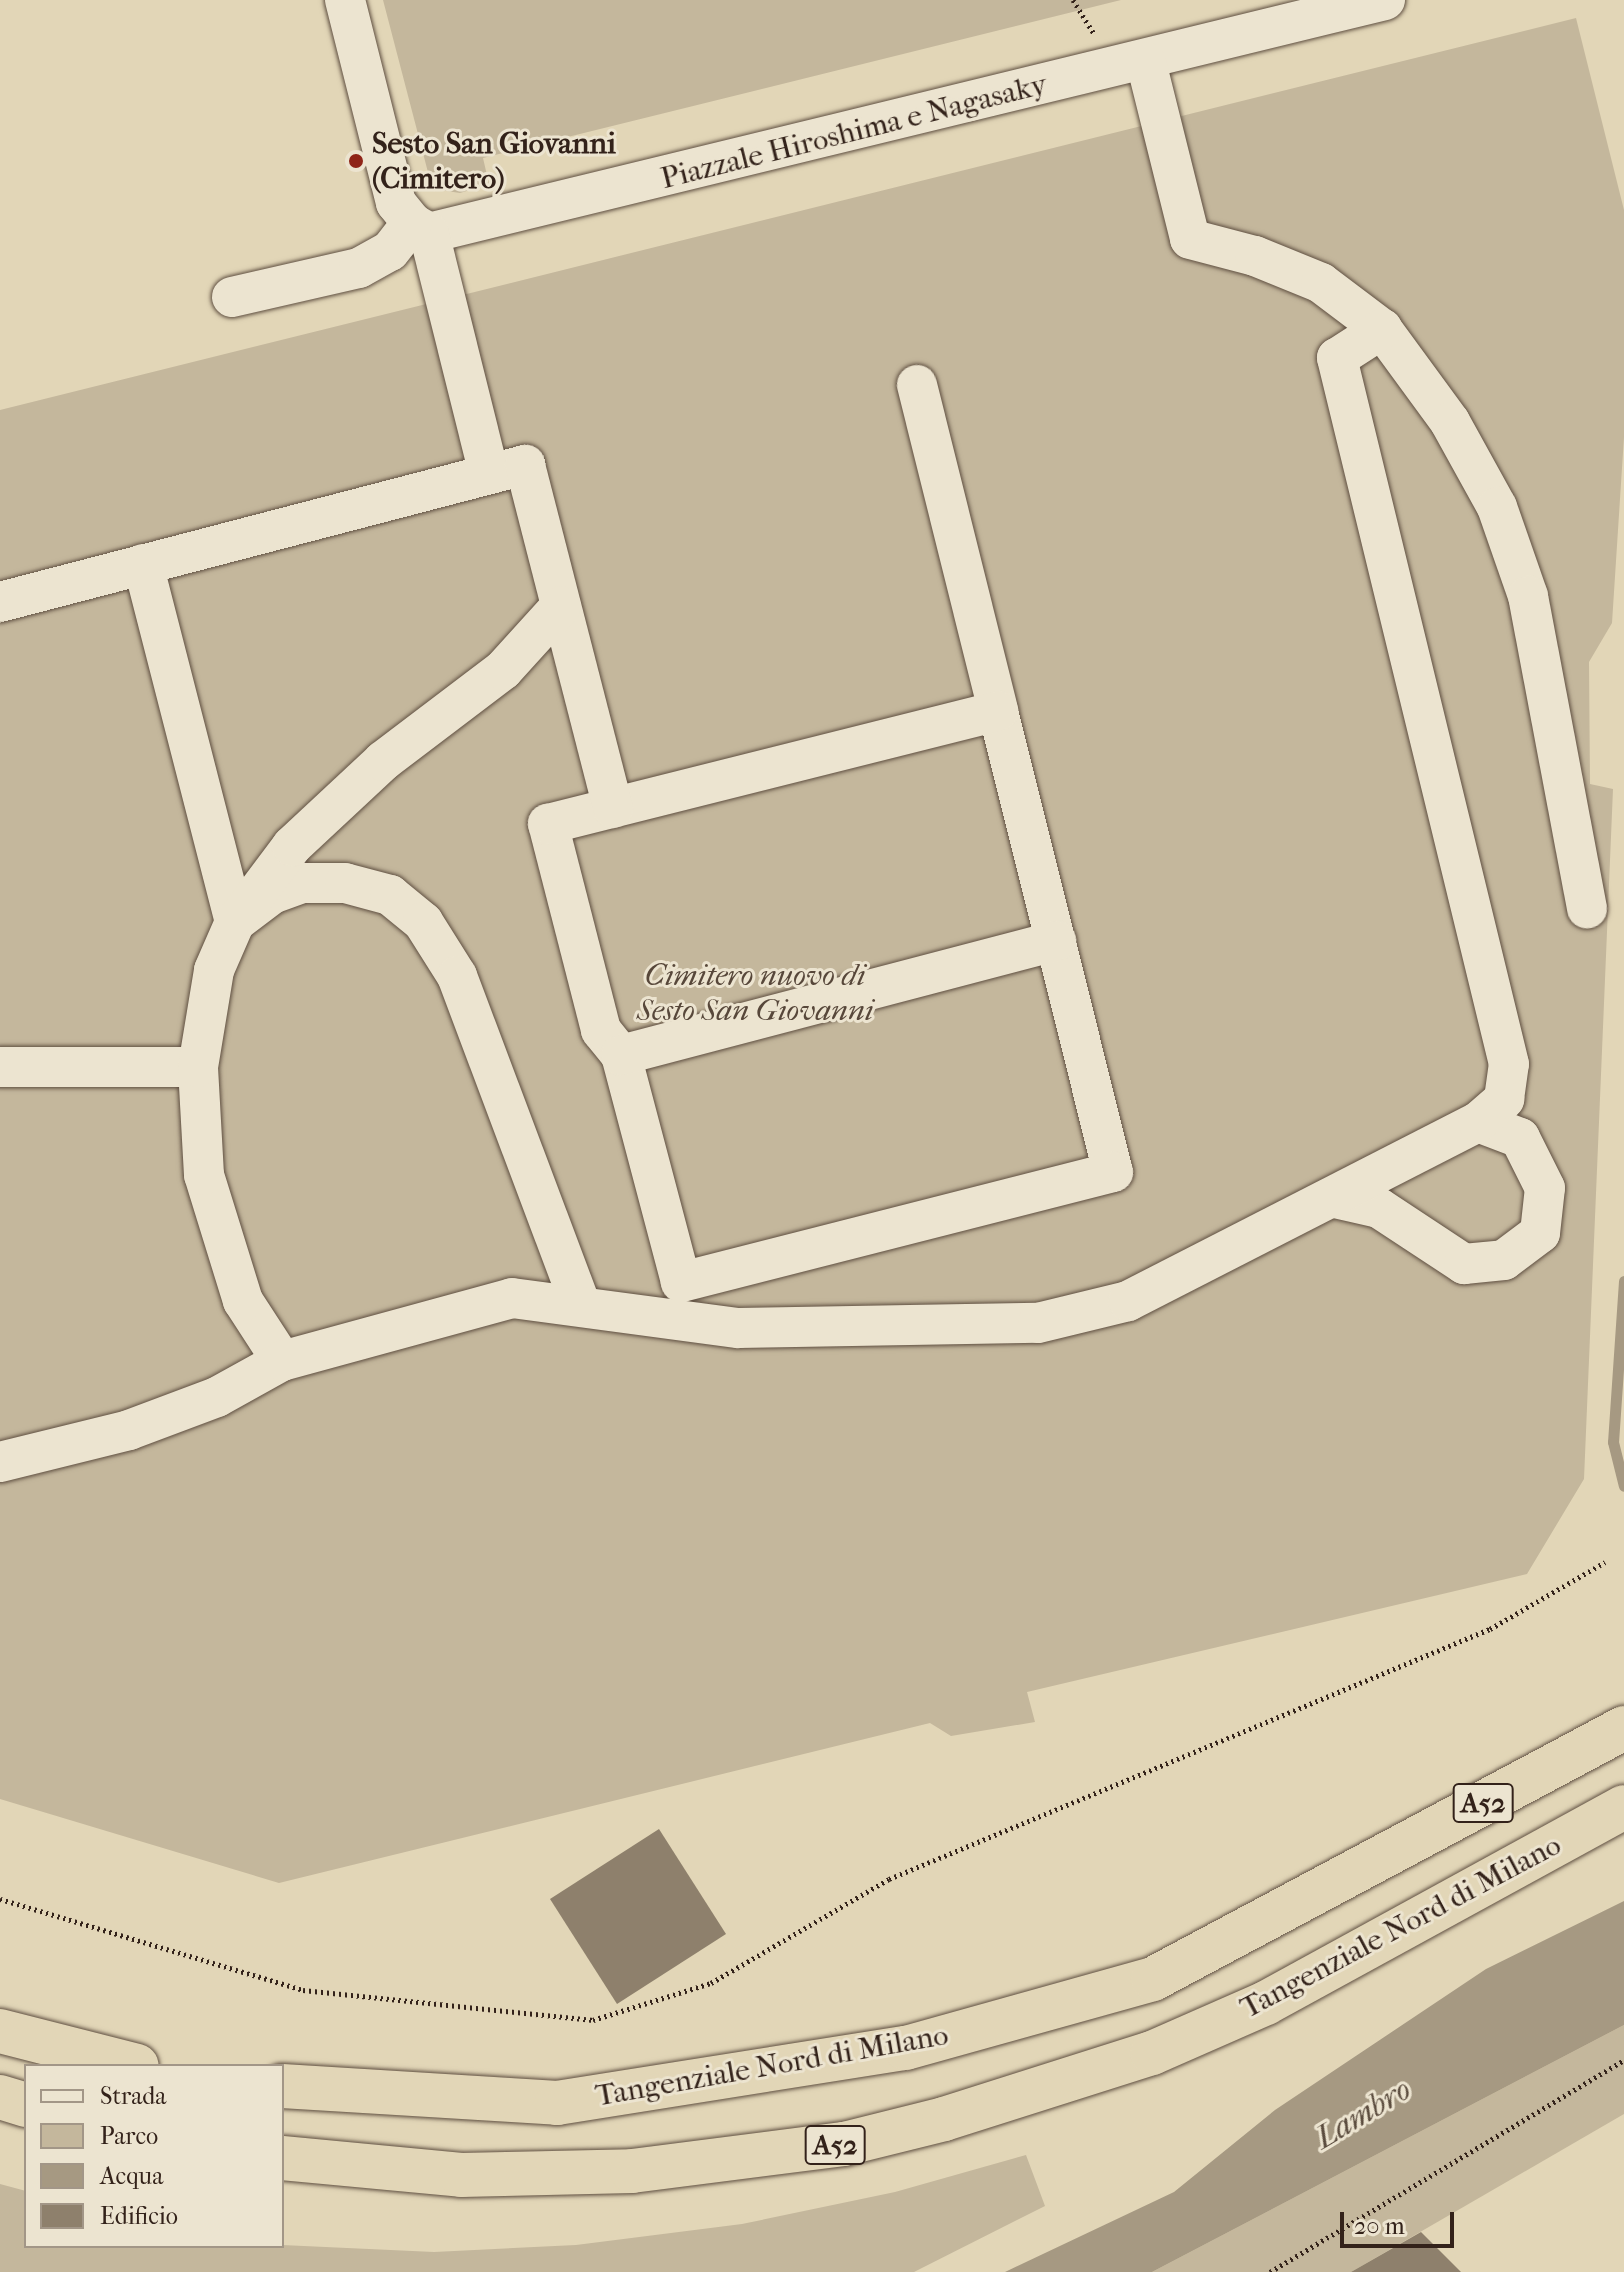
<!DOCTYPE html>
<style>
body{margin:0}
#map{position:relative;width:1624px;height:2272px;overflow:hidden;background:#e2d6b7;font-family:"IM FELL French Canon",serif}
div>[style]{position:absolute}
.green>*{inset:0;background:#c4b79c}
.water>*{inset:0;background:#a69982}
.stream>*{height:11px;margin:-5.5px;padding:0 5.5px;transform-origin:5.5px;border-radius:5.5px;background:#a69982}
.building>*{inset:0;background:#8e806c}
.path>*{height:5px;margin-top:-2.5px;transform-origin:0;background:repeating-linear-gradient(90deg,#33221a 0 2px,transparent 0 6px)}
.roads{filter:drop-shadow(0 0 2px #5f4f41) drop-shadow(0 0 2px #5f4f41)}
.minor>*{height:40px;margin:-20px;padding:0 20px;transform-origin:20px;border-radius:20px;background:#ece4d0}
.highway>*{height:44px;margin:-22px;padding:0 22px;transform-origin:22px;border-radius:22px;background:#e2d6b7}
.dots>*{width:22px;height:22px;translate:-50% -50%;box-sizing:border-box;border:4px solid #ece4d0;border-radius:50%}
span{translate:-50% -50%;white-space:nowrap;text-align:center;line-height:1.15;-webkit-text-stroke:6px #ece4d0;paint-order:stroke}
.shield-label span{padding:2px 6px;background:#ece4d0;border:2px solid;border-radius:6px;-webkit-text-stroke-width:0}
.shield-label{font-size:28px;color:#33221a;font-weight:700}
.street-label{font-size:30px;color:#33221a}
.poi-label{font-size:30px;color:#33221a;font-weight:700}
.left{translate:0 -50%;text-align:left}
.park-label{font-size:30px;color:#57473a;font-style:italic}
.water-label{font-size:32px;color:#5b4c3e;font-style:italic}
.legend{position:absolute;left:24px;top:2064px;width:260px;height:184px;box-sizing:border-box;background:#ece4d0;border:2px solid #a29687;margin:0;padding:10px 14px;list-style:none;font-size:24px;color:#33221a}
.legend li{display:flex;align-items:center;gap:16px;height:40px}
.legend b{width:40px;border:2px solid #a29687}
.scale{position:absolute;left:1340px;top:2212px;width:114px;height:36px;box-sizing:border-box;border:4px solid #33221a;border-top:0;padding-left:10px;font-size:24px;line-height:28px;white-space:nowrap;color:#33221a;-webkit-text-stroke:6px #ece4d0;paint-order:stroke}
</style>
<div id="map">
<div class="green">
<div style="clip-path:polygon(383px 0,1121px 0,483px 158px,489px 184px,460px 193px,440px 190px,430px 180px)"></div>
<div style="clip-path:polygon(1576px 18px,1624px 210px,1624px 437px,1612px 623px,1589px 662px,1590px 784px,1613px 789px,1584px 1479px,1527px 1574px,1027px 1692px,1035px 1722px,951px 1736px,930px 1723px,279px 1883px,0 1799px,0 410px)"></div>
<div style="clip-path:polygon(1624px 2025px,1624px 2114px,1351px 2272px,1152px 2272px)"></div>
<div style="clip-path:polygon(1026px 2155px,1045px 2206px,914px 2272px,0 2272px,0 2184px,26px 2191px,26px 2246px,282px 2245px,434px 2252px,576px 2245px,742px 2224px,895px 2192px)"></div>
</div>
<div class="water">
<div style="clip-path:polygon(1624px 1901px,1624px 2025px,1152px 2272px,1005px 2272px,1174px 2192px,1275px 2110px,1486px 1969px)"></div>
</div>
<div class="stream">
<div style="left:1624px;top:1281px;width:161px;rotate:93.9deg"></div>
<div style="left:1613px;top:1442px;width:45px;rotate:76deg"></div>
</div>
<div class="building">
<div style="clip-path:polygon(659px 1829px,726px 1934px,617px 2004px,550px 1899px)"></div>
<div style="clip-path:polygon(1421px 2232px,1461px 2272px,1351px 2272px)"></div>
</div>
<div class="path">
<div style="left:1073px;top:0;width:39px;rotate:58deg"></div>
<div style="left:0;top:1899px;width:316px;rotate:16.7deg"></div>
<div style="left:303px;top:1990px;width:292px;rotate:5.9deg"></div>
<div style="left:593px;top:2020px;width:124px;rotate:-17.4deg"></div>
<div style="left:711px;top:1983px;width:206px;rotate:-30.3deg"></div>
<div style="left:889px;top:1879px;width:651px;rotate:-22.59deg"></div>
<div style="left:1490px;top:1629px;width:133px;rotate:-30.2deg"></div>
<div style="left:1270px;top:2272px;width:413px;rotate:-30.9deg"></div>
</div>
<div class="roads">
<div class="minor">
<div style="left:345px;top:0;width:209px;rotate:75.9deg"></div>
<div style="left:396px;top:203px;width:26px;rotate:51deg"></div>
<div style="left:412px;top:223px;width:20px;rotate:30deg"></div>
<div style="left:429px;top:233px;width:984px;rotate:-13.7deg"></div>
<div style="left:1146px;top:62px;width:182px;rotate:76deg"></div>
<div style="left:1190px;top:239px;width:67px;rotate:14.7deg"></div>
<div style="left:1255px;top:256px;width:71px;rotate:22.2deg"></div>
<div style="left:1321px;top:283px;width:76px;rotate:37deg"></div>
<div style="left:1382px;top:329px;width:115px;rotate:53.8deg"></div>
<div style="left:1450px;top:422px;width:97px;rotate:61.1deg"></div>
<div style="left:1497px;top:507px;width:94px;rotate:70.8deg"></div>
<div style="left:1528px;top:596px;width:318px;rotate:79.3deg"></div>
<div style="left:429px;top:233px;width:248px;rotate:76deg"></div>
<div style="left:232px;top:297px;width:130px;rotate:-12.9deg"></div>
<div style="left:359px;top:268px;width:35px;rotate:-29deg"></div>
<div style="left:390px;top:251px;width:36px;rotate:-52deg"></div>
<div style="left:917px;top:385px;width:336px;rotate:76deg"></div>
<div style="left:998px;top:711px;width:475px;rotate:76deg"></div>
<div style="left:1113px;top:1172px;width:446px;rotate:165.7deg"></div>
<div style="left:681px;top:1282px;width:235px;rotate:-104.8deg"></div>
<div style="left:621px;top:1055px;width:32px;rotate:-129deg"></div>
<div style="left:601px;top:1030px;width:213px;rotate:-104.4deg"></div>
<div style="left:548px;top:824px;width:464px;rotate:-14.1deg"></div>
<div style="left:143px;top:564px;width:370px;rotate:75.6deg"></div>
<div style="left:235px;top:922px;width:46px;rotate:-37.1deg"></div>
<div style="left:272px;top:894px;width:33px;rotate:-20deg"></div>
<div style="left:303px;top:883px;width:42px"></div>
<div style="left:345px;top:883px;width:47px;rotate:14.9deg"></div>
<div style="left:390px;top:895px;width:43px;rotate:39.3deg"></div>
<div style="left:423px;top:922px;width:64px;rotate:57.8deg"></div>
<div style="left:457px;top:976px;width:349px;rotate:69.4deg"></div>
<div style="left:0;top:602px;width:543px;rotate:-14.63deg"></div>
<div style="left:525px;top:465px;width:354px;rotate:75.6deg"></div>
<div style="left:621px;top:1055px;width:450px;rotate:-14.7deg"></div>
<div style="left:0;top:1067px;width:198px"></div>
<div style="left:1335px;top:1198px;width:45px;rotate:12.8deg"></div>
<div style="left:1379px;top:1208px;width:102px;rotate:33.4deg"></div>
<div style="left:1464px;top:1264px;width:40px;rotate:-5.7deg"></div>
<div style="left:1504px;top:1260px;width:45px;rotate:-36.9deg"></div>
<div style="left:1540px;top:1233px;width:45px;rotate:-83.7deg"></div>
<div style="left:1545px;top:1188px;width:56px;rotate:-116.6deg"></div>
<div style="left:1520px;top:1138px;width:45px;rotate:-159.1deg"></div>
<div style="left:282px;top:1361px;width:72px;rotate:-123deg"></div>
<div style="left:243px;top:1301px;width:132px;rotate:-107.2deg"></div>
<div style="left:204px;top:1175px;width:108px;rotate:-93.2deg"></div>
<div style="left:198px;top:1067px;width:98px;rotate:-80.6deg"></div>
<div style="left:214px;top:970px;width:52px;rotate:-66.4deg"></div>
<div style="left:235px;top:922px;width:95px;rotate:-53.1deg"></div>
<div style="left:292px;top:846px;width:125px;rotate:-43deg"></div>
<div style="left:383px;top:761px;width:151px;rotate:-37.2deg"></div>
<div style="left:503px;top:670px;width:86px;rotate:-47.8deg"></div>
<div style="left:0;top:1462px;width:133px;rotate:-13.9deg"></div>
<div style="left:129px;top:1430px;width:94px;rotate:-20.6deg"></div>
<div style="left:217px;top:1397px;width:74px;rotate:-29deg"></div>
<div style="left:282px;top:1361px;width:238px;rotate:-15.3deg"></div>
<div style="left:512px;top:1298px;width:228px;rotate:7.6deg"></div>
<div style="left:738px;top:1328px;width:300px;rotate:-1deg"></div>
<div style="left:1038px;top:1323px;width:93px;rotate:-13.7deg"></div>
<div style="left:1128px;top:1301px;width:393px;rotate:-27.1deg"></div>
<div style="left:1478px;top:1122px;width:35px;rotate:-41deg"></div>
<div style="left:1504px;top:1099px;width:35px;rotate:-82deg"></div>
<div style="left:1509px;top:1064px;width:727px;rotate:-103.69deg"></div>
<div style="left:1337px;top:358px;width:54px;rotate:-32.8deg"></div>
</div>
<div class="highway">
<div style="left:0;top:2031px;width:141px;rotate:14.3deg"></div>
<div style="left:282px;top:2086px;width:276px;rotate:3.5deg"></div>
<div style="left:557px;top:2103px;width:353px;rotate:-9deg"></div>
<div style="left:906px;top:2048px;width:256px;rotate:-15.6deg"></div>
<div style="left:1153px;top:1979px;width:534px;rotate:-28.05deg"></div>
<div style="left:0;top:2097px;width:27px;rotate:17deg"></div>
<div style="left:282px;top:2158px;width:180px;rotate:5.4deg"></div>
<div style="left:461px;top:2175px;width:171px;rotate:-1.3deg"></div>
<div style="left:632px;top:2171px;width:214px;rotate:-7.3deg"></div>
<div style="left:844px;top:2144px;width:103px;rotate:-14deg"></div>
<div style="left:944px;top:2119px;width:218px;rotate:-17.6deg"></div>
<div style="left:1152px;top:2053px;width:124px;rotate:-23.7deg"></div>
<div style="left:1266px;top:2003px;width:408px;rotate:-28.7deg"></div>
</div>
</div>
<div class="dots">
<div style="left:356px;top:161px;background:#8f2418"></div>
</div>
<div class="shield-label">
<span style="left:1483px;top:1803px">A52</span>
<span style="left:835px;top:2145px">A52</span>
</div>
<div class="street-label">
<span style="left:854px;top:132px;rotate:-14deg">Piazzale Hiroshima e Nagasaky</span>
<span style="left:1401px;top:1927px;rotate:-28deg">Tangenziale Nord di Milano</span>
<span style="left:772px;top:2066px;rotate:-10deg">Tangenziale Nord di Milano</span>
</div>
<div class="poi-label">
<span class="left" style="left:372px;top:161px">Sesto San Giovanni<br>(Cimitero)</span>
</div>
<div class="park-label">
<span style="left:755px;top:993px">Cimitero nuovo di<br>Sesto San Giovanni</span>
</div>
<div class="water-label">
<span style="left:1363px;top:2114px;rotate:-31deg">Lambro</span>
</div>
<ul class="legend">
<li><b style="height:10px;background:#ece4d0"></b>Strada</li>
<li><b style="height:22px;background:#c4b79c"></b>Parco</li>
<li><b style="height:22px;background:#a69982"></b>Acqua</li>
<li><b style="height:22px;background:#8e806c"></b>Edificio</li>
</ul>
<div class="scale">20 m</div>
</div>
